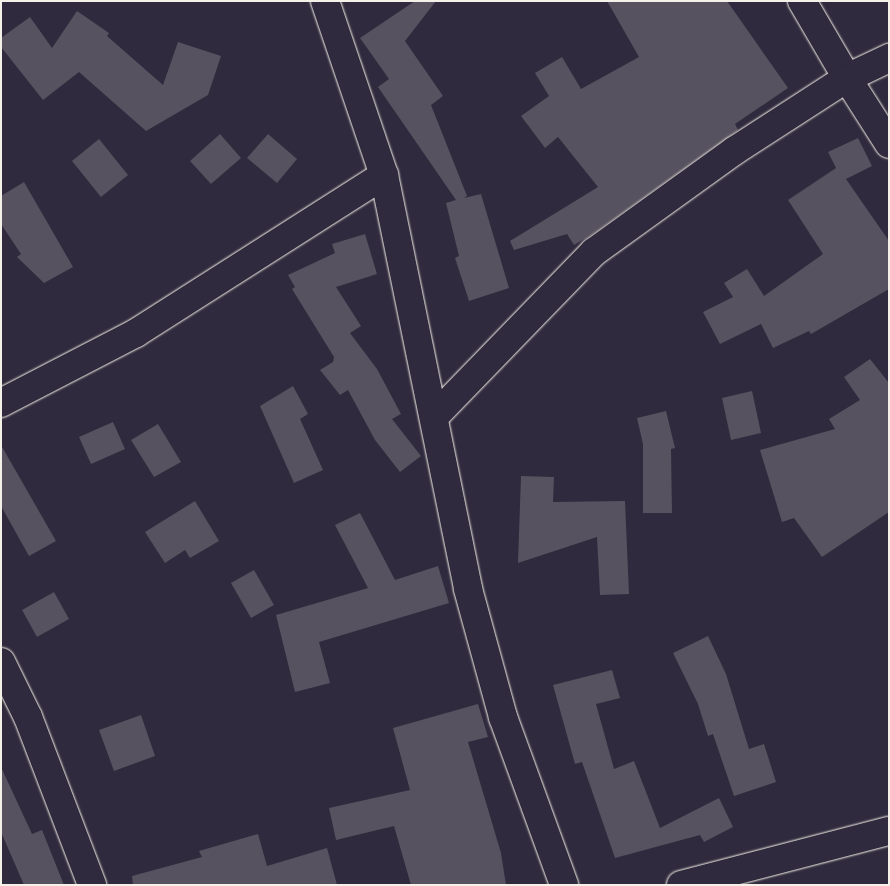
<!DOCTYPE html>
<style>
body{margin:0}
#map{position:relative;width:890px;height:886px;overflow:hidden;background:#2f2a3d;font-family:"Patrick Hand",sans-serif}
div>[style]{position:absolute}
.building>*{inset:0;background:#56525f}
.roads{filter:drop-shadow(0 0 1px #f4f1e8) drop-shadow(0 0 1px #f4f1e8)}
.minor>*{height:28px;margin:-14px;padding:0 14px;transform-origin:14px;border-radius:14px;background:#2f2a3d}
span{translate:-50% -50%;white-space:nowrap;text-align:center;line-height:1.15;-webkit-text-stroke:4.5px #2f2a3d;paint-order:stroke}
.frame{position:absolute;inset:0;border:2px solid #f4f1e8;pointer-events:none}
</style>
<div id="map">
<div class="building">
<div style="clip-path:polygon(415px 1px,436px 1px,405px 41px,443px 96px,431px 105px,467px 196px,464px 198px,481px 194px,509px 288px,469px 301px,455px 258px,459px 256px,446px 203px,456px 200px,378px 87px,389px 79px,360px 38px)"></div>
<div style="clip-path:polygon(607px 1px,727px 1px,788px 88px,735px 124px,738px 130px,591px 235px,574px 245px,567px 234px,514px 250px,510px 241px,598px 187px,558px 137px,545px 148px,521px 116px,549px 96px,535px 73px,562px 57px,581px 89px,639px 57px)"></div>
<div style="clip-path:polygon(77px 11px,109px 33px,107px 36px,163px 85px,178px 42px,221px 56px,208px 95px,146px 131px,79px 72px,43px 100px,1px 47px,1px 38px,30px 17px,52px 48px)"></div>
<div style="clip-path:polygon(220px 134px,241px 158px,211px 184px,190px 161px)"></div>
<div style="clip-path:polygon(268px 134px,297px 159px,277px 183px,247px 158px)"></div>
<div style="clip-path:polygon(858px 138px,872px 166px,846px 179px,889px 241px,889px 289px,811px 334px,809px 331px,773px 348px,761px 324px,720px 344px,703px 312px,733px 297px,724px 283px,747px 269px,764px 296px,823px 254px,788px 200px,836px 168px,828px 152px)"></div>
<div style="clip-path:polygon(99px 139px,128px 175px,101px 197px,72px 161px)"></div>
<div style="clip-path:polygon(24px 182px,73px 267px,44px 283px,17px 257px,21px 254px,1px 224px,1px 196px)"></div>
<div style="clip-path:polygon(365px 234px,377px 274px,336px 287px,361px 326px,350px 333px,377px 369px,401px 414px,392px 419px,421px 456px,400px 472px,375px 440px,348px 390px,340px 395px,320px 370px,333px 362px,334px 357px,292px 289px,295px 287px,288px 275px,335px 253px,332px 244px)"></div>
<div style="clip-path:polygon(870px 359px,889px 383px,889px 512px,822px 557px,794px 518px,782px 522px,760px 450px,835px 429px,829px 419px,860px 400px,844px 377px)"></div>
<div style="clip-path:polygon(293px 386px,308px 414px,300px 419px,323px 470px,294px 483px,260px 406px)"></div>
<div style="clip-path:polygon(752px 391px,761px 433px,731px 440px,722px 398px)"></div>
<div style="clip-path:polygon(666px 411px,675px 448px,671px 449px,672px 513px,643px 513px,643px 444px,637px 418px)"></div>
<div style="clip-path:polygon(113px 422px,125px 449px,91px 464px,79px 437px)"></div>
<div style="clip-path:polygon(158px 424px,181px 462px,154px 477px,131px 440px)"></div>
<div style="clip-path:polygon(1px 445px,56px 541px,29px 556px,1px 506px)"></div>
<div style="clip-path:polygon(521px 476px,554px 477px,553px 502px,625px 501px,629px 594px,600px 595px,597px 537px,518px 563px)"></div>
<div style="clip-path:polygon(195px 501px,219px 541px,190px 558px,185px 550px,165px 563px,145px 532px)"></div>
<div style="clip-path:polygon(360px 513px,395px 580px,438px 566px,449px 603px,319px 642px,330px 683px,295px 692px,276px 615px,368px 588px,335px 525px)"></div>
<div style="clip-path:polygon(254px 570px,274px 605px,251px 618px,231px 583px)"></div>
<div style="clip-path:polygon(54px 592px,69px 619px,37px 637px,22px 610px)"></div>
<div style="clip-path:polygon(708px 636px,726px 674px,749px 749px,764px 744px,776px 782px,734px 796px,713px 734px,708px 736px,698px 704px,673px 653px)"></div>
<div style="clip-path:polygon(612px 670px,620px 698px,596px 704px,614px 769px,634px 761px,660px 828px,719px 798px,733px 827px,704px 842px,700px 835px,615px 858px,582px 762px,575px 764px,553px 685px)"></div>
<div style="clip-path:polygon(478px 704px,488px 737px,468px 742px,501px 853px,506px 885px,411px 885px,394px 826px,336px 840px,329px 808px,410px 790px,393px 728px)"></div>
<div style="clip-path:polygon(141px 715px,155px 756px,114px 771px,99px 730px)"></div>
<div style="clip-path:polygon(1px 767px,32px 834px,42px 830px,64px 885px,24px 885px,1px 832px)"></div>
<div style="clip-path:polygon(258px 834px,267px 866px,327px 848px,337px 885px,133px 885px,132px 876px,202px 857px,199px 851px)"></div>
</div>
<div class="roads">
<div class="minor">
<div style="left:325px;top:1px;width:184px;rotate:71.3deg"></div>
<div style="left:384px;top:175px;width:422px;rotate:78.5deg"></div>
<div style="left:468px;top:589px;width:133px;rotate:74.7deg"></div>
<div style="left:503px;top:717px;width:179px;rotate:70deg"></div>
<div style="left:802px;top:1px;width:89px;rotate:59.7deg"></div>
<div style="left:847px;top:78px;width:47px;rotate:-25.5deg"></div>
<div style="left:1px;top:403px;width:152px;rotate:-27.4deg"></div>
<div style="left:136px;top:333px;width:294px;rotate:-32.5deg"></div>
<div style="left:434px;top:417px;width:230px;rotate:-45.9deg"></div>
<div style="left:594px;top:252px;width:173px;rotate:-35.8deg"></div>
<div style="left:734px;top:151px;width:135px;rotate:-32.9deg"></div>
<div style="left:847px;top:78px;width:78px;rotate:57.5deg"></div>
<div style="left:1px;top:662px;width:61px;rotate:63.9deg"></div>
<div style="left:28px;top:717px;width:180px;rotate:69.1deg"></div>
<div style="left:681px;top:885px;width:215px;rotate:-14.6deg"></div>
</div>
</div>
<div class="frame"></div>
</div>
